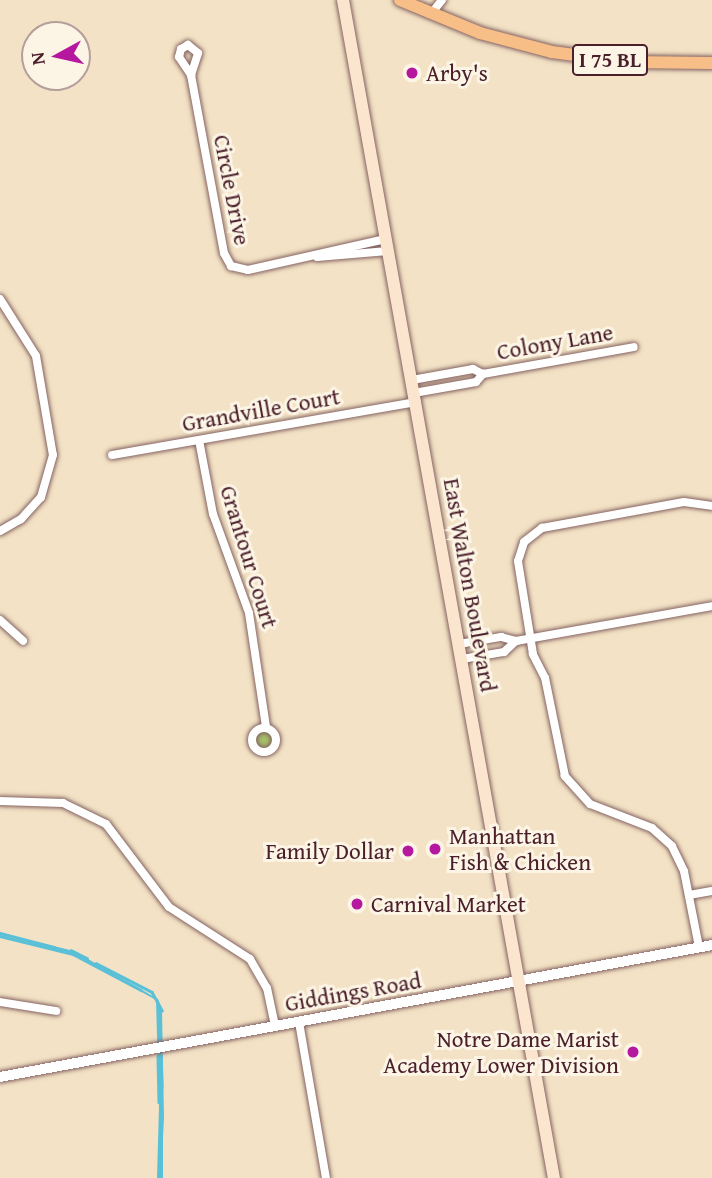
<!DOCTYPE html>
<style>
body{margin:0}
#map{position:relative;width:712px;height:1178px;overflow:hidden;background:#f3e2c5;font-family:"Gentium Book Plus",serif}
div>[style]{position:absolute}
.green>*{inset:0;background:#a7c269}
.round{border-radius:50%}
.water>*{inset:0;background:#5ac0d8}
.stream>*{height:2.5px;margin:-1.25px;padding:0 1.25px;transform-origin:1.25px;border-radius:1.25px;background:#5ac0d8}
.roads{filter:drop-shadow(0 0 2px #856361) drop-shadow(0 0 2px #856361)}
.minor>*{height:8px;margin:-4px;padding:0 4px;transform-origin:4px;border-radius:4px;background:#fff}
.minor>.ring{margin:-4px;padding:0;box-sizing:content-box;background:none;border:8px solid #fff;border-radius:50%}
.tertiary>*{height:10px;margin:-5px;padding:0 5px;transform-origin:5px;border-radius:5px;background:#fff}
.secondary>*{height:12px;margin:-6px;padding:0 6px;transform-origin:6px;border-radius:6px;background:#fce5cf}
.primary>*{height:12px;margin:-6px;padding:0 6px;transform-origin:6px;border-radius:6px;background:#f7be88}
.dots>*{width:19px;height:19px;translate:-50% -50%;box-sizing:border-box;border:4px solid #fcf5e5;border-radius:50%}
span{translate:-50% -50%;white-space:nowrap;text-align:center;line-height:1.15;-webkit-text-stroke:6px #fcf5e5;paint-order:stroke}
.shield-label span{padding:2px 5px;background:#fcf5e5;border:2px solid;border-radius:5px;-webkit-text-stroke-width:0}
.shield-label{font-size:21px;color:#4a1f2b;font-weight:700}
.poi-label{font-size:23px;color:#4a1f2b}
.left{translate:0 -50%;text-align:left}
.right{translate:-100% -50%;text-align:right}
.street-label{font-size:23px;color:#4a1f2b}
.north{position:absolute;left:21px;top:21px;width:70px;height:70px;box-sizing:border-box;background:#fcf5e5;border:2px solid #b59f9b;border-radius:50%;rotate:262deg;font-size:19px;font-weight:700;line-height:28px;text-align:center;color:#4a1f2b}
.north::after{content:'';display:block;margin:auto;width:24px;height:32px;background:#b5179e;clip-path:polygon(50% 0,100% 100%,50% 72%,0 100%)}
</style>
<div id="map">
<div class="green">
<div class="round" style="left:256px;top:732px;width:16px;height:16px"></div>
</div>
<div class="water">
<div style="clip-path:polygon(0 933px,74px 951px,158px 999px,162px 1009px,164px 1117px,161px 1178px,156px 1000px,73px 954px)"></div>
</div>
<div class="stream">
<div style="left:0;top:933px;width:56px;rotate:14.5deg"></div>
<div style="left:0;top:936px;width:75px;rotate:13.9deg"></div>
<div style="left:73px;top:954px;width:77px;rotate:27.9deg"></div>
<div style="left:71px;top:950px;width:18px;rotate:27deg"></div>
<div style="left:96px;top:963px;width:63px;rotate:27.4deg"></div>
<div style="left:152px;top:992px;width:21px;rotate:61deg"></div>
<div style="left:159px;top:1041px;width:32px;rotate:-90deg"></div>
<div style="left:158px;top:1056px;width:46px;rotate:88.8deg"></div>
<div style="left:161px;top:1056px;width:31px;rotate:88deg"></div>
<div style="left:158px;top:1178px;width:70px;rotate:-88.4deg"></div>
<div style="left:161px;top:1178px;width:80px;rotate:-90deg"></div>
</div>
<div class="roads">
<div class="minor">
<div style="left:431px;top:14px;width:18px;rotate:-52deg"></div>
<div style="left:191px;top:75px;width:23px;rotate:-72deg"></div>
<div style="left:198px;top:53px;width:13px;rotate:-141deg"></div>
<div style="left:188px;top:45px;width:8px;rotate:150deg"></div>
<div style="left:181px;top:49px;width:8px;rotate:104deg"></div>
<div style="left:179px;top:57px;width:22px;rotate:56deg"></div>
<div style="left:191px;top:75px;width:181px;rotate:79.5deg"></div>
<div style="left:224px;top:253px;width:15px;rotate:62deg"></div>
<div style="left:231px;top:266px;width:17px;rotate:13deg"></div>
<div style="left:248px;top:270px;width:141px;rotate:-12.7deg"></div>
<div style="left:317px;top:257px;width:71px;rotate:-4.8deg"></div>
<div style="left:0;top:299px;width:67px;rotate:57.7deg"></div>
<div style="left:36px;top:356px;width:100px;rotate:80.3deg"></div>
<div style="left:53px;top:455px;width:44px;rotate:105.9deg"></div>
<div style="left:41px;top:497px;width:30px;rotate:132deg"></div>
<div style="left:21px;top:519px;width:24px;rotate:150deg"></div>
<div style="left:412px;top:380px;width:62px;rotate:-10.2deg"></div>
<div style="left:473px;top:369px;width:11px;rotate:27deg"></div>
<div style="left:483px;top:374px;width:153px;rotate:-10.1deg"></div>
<div style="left:414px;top:393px;width:63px;rotate:-10.1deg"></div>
<div style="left:476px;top:382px;width:11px;rotate:-49deg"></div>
<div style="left:199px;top:440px;width:75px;rotate:79.3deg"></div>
<div style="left:213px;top:514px;width:105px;rotate:70deg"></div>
<div style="left:249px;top:613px;width:115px;rotate:81.5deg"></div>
<div style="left:112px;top:455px;width:309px;rotate:-9.9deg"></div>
<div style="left:0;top:620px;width:31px;rotate:42deg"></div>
<div style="left:459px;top:644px;width:43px;rotate:-9.5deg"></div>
<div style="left:501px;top:637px;width:16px;rotate:15deg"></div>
<div style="left:516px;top:641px;width:199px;rotate:-10.1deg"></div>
<div style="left:462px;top:659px;width:43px;rotate:-9.5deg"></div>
<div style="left:504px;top:652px;width:16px;rotate:-43deg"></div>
<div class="ring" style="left:252px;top:728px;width:16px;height:16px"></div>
<div style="left:0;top:801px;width:63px;rotate:1.8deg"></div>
<div style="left:63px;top:803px;width:48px;rotate:26deg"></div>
<div style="left:106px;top:824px;width:104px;rotate:52.8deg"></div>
<div style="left:169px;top:907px;width:96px;rotate:32.7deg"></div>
<div style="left:250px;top:959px;width:34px;rotate:60deg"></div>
<div style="left:267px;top:988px;width:39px;rotate:78deg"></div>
<div style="left:689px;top:895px;width:23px;rotate:-10deg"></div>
<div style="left:699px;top:947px;width:77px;rotate:-101.2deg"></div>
<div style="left:684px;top:871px;width:28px;rotate:-116deg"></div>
<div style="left:672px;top:846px;width:27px;rotate:-138deg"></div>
<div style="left:652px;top:828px;width:66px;rotate:-158.8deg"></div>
<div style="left:590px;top:804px;width:38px;rotate:-132deg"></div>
<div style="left:565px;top:776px;width:100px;rotate:-101.5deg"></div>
<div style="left:545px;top:678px;width:27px;rotate:-117deg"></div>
<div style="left:533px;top:654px;width:94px;rotate:-99.2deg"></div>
<div style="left:518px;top:561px;width:20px;rotate:-72deg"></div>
<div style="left:524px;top:542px;width:23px;rotate:-38deg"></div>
<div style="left:542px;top:528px;width:144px;rotate:-10.4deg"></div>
<div style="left:684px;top:502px;width:28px;rotate:8deg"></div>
<div style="left:0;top:1002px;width:57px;rotate:9.1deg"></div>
<div style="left:299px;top:1022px;width:158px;rotate:80.2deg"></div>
</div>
<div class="tertiary">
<div style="left:0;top:1077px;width:724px;rotate:-10.5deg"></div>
</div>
<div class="secondary">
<div style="left:343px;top:0;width:1197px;rotate:79.85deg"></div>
</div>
<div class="primary">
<div style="left:400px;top:0;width:87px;rotate:22.4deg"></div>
<div style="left:480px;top:33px;width:74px;rotate:14.8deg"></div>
<div style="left:552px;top:52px;width:76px;rotate:7.6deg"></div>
<div style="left:627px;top:62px;width:85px;rotate:0.7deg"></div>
</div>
</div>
<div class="dots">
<div style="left:412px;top:73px;background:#b5179e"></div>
<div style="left:435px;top:849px;background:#b5179e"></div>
<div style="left:408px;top:851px;background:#b5179e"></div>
<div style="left:357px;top:904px;background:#b5179e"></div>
<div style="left:633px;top:1052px;background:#b5179e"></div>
</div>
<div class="shield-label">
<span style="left:610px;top:60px">I 75 BL</span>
</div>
<div class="poi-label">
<span class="left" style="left:426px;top:73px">Arby's</span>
<span class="left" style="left:449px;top:849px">Manhattan<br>Fish &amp; Chicken</span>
<span class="right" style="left:394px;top:851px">Family Dollar</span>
<span class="left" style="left:371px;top:904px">Carnival Market</span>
<span class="right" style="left:619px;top:1052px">Notre Dame Marist<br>Academy Lower Division</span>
</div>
<div class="street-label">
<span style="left:232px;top:190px;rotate:79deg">Circle Drive</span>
<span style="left:555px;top:342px;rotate:-10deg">Colony Lane</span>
<span style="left:261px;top:410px;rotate:-10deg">Grandville Court</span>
<span style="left:249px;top:557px;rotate:73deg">Grantour Court</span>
<span style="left:470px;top:585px;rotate:80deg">East Walton Boulevard</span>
<span style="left:353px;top:992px;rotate:-10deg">Giddings Road</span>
</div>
<div class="north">N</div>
</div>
